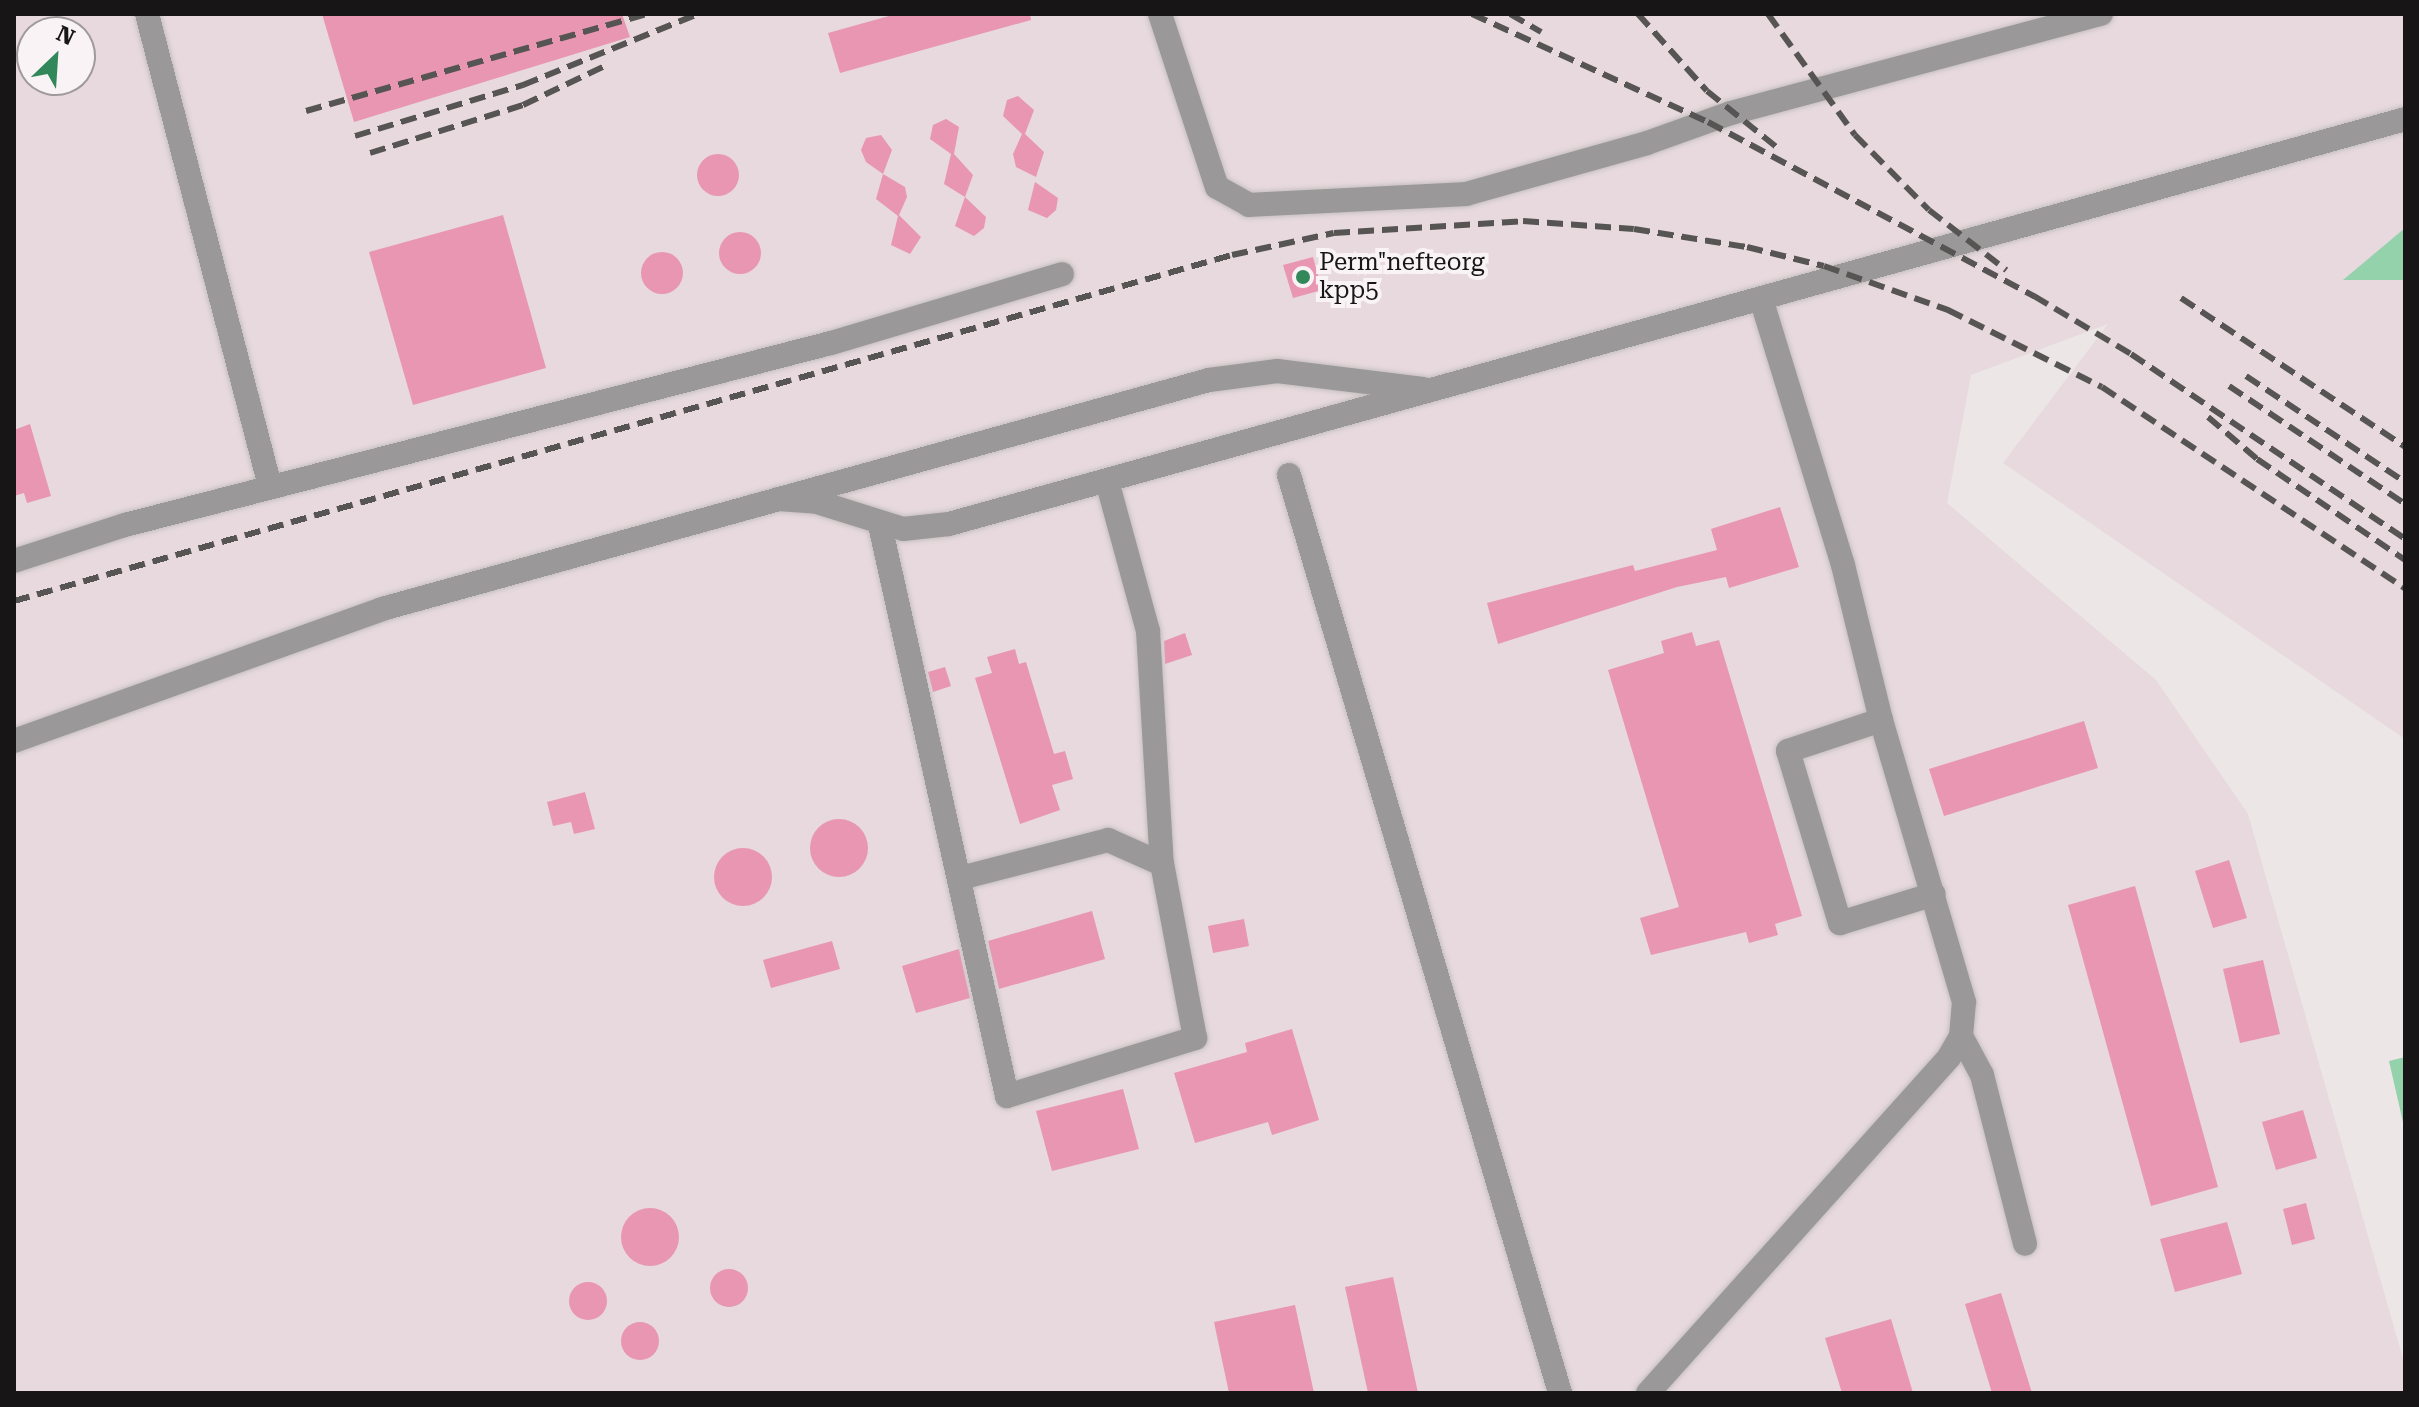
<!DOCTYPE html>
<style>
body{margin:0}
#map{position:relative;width:2419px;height:1407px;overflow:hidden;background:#ece6e7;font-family:"Roboto Serif",serif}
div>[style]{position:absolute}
.built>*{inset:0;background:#e7d9dd}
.green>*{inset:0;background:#94d2ac}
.building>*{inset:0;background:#e896b1}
.round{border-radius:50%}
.roads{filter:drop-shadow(0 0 2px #c6c0c1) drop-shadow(0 0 2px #c6c0c1)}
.minor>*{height:24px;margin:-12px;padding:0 12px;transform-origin:12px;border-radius:12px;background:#9b9899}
.rail>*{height:6px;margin-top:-3px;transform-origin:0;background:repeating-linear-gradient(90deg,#575454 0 16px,transparent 0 24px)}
.dots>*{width:22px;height:22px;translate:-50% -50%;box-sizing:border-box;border:4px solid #f9f3f5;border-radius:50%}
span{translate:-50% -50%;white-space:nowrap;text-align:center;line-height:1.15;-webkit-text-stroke:8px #f9f3f5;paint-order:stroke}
.poi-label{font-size:24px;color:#171515}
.left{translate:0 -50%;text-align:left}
.frame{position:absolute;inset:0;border:16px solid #171515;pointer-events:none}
.north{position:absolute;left:16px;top:16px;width:80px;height:80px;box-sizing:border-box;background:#f9f3f5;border:2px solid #9f9a9b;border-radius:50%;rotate:25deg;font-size:22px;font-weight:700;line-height:32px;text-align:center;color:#171515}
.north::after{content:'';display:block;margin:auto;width:28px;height:36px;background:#32885b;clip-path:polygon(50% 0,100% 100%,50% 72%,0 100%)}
</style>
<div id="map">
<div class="built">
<div style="clip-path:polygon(evenodd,14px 14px,2405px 14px,2405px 739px,2003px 463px,2108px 324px,1971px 375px,1947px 503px,2156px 680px,2248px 814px,2405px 1366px,2405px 1393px,14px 1393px,14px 14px,32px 32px,80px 32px,80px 80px,32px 80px,32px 32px)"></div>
</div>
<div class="green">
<div style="clip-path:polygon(2405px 228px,2405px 280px,2343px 280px)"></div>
<div style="clip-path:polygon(2405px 1057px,2405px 1131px,2389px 1061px)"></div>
</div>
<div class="building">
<div style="clip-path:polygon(322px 14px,622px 14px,630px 37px,354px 122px)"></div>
<div style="clip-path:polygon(896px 14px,1030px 14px,1031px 20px,840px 73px,828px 33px)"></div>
<div style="clip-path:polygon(1018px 96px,1034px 110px,1025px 134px,1044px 152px,1036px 177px,1016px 167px,1013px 154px,1022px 134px,1003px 116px,1007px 100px)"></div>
<div style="clip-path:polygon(946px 119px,959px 127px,954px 154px,973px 175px,965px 197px,986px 217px,984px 228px,974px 236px,955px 226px,965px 197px,944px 184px,951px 154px,930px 139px,933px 125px)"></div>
<div style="clip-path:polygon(881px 135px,892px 150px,883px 174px,866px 162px,861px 150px,866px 138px)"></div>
<div class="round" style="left:697px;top:154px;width:42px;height:42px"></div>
<div style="clip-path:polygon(883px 174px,905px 187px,907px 197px,899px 215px,921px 237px,910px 254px,891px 245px,898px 216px,876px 199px)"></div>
<div style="clip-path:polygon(1035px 182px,1058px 198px,1056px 210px,1047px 218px,1028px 210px)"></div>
<div style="clip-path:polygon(503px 215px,546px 368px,413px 405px,369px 252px)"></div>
<div class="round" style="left:719px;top:232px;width:42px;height:42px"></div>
<div class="round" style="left:641px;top:252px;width:42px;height:42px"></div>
<div style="clip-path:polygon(1313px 257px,1322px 290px,1293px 298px,1283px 265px)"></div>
<div style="clip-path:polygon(30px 424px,51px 496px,27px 503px,24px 493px,14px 496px,14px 430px)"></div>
<div style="clip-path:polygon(1780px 507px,1799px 567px,1729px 588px,1726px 577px,1677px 587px,1498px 644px,1487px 603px,1633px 565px,1635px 571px,1717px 550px,1711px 529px)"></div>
<div style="clip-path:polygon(1692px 632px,1696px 646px,1719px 640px,1802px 916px,1775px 924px,1778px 935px,1749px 943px,1746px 932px,1651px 955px,1640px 918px,1679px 907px,1608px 670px,1664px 653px,1661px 641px)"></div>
<div style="clip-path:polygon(1185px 633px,1192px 655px,1165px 664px,1164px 641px)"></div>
<div style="clip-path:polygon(1015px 649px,1019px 664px,1026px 662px,1054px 754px,1065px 751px,1073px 779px,1052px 785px,1060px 810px,1020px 824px,975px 678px,992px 673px,987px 657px)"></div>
<div style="clip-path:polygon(945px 667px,951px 686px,933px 692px,928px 672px)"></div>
<div style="clip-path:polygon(2084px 721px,2098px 768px,1944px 816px,1929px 769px)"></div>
<div style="clip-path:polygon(585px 792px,595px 829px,574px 834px,571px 822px,553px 826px,547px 802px)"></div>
<div class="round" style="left:810px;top:819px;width:58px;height:58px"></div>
<div class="round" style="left:714px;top:848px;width:58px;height:58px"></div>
<div style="clip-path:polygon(2229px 860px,2247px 918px,2213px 928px,2195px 871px)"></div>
<div style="clip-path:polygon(2135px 886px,2218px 1187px,2151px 1206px,2068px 905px)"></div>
<div style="clip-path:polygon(1092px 911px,1105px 959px,999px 989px,988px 941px)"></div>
<div style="clip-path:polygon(1244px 919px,1249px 946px,1213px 953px,1208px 926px)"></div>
<div style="clip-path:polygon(832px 941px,840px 969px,771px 988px,763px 960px)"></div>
<div style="clip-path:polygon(959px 949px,970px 998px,916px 1013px,902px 966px)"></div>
<div style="clip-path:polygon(2263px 960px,2280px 1034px,2240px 1043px,2223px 969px)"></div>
<div style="clip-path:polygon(1292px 1029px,1319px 1120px,1272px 1135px,1268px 1122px,1195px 1143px,1174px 1073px,1247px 1052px,1245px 1043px)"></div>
<div style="clip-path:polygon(1123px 1089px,1139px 1149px,1052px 1171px,1036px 1111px)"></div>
<div style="clip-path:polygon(2303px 1110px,2317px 1158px,2276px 1170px,2262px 1122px)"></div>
<div style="clip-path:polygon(2306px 1203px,2315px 1239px,2292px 1245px,2283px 1209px)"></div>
<div class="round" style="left:621px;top:1208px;width:58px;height:58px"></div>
<div style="clip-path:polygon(2227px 1222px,2242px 1274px,2175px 1292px,2160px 1239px)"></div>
<div class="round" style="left:710px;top:1269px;width:38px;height:38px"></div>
<div style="clip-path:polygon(1393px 1277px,1418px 1393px,1368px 1393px,1345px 1287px)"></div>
<div class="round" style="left:569px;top:1282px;width:38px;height:38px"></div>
<div style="clip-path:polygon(2001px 1293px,2032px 1393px,1992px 1393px,1965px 1304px)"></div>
<div style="clip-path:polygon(1295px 1305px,1314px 1393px,1229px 1393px,1214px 1322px)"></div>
<div style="clip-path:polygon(1891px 1319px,1913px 1393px,1842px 1393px,1825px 1338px)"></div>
<div class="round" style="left:621px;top:1322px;width:38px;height:38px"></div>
</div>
<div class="roads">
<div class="minor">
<div style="left:147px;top:14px;width:489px;rotate:75.4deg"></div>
<div style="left:1160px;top:14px;width:182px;rotate:71.8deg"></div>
<div style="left:1217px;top:187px;width:37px;rotate:29deg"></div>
<div style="left:1249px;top:205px;width:217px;rotate:-2.9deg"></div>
<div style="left:1466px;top:194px;width:188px;rotate:-15.7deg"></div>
<div style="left:1647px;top:143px;width:89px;rotate:-19.7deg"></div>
<div style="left:1731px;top:113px;width:383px;rotate:-15deg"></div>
<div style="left:1289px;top:475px;width:957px;rotate:73.55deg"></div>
<div style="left:1107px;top:481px;width:156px;rotate:74.7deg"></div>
<div style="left:1148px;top:631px;width:233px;rotate:86.6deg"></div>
<div style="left:778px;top:499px;width:39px;rotate:4deg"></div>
<div style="left:817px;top:502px;width:90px;rotate:17.4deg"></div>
<div style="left:903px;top:529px;width:46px;rotate:-6.2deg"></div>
<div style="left:949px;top:524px;width:1511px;rotate:-15.54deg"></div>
<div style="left:880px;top:525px;width:585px;rotate:77.46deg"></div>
<div style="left:1007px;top:1096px;width:197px;rotate:-17.1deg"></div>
<div style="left:1195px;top:1038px;width:177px;rotate:-100.7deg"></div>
<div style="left:1162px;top:864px;width:59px;rotate:-156deg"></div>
<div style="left:1108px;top:840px;width:153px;rotate:165.6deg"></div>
<div style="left:14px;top:561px;width:117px;rotate:-18deg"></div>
<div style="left:125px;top:525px;width:729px;rotate:-14.46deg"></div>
<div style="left:831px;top:343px;width:241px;rotate:-16.6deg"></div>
<div style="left:1881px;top:720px;width:98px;rotate:161.6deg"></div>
<div style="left:1788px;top:751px;width:180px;rotate:73.2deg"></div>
<div style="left:1840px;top:923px;width:98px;rotate:-17.1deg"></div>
<div style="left:14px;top:741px;width:391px;rotate:-19.7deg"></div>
<div style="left:382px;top:609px;width:858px;rotate:-15.48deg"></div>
<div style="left:1209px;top:380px;width:69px;rotate:-7.5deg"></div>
<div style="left:1277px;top:371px;width:147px;rotate:7deg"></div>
<div style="left:1961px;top:1036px;width:44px;rotate:61.7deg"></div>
<div style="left:1982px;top:1075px;width:174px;rotate:75.7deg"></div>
<div style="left:1648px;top:1393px;width:451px;rotate:-48.1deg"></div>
<div style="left:1949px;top:1057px;width:24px;rotate:-60deg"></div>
<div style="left:1961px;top:1036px;width:34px;rotate:-85deg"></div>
<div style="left:1964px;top:1002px;width:294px;rotate:-106.4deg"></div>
<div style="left:1881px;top:720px;width:160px;rotate:-103.8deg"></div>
<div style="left:1843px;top:565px;width:276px;rotate:-107.1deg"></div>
</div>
</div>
<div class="rail">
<div style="left:1472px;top:14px;width:260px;rotate:24.6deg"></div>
<div style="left:1708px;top:122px;width:370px;rotate:28.1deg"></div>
<div style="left:2034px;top:296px;width:113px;rotate:30.9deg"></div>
<div style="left:2131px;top:354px;width:331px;rotate:34deg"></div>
<div style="left:1510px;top:14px;width:36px;rotate:30deg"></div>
<div style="left:1638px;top:14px;width:103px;rotate:48.1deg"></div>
<div style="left:1707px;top:91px;width:92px;rotate:38.9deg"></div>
<div style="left:1768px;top:14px;width:149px;rotate:54.3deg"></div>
<div style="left:1855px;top:135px;width:105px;rotate:45.4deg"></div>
<div style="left:1929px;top:210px;width:98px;rotate:37.9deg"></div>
<div style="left:306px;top:111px;width:354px;rotate:-15.9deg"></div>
<div style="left:355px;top:136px;width:176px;rotate:-16.9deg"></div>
<div style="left:523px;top:85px;width:189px;rotate:-22.1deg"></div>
<div style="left:370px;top:153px;width:160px;rotate:-17.4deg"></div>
<div style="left:523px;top:105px;width:95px;rotate:-25.5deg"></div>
<div style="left:2181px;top:298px;width:269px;rotate:33.6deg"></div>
<div style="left:2246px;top:376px;width:191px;rotate:33.7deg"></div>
<div style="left:2229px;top:386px;width:212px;rotate:33.8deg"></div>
<div style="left:2208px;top:417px;width:65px;rotate:40.6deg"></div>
<div style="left:2257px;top:459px;width:179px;rotate:34.3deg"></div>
<div style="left:14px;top:601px;width:1266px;rotate:-15.86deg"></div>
<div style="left:1232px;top:255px;width:104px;rotate:-12.2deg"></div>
<div style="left:1334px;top:233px;width:189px;rotate:-3.6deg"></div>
<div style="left:1523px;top:221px;width:111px;rotate:4.1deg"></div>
<div style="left:1634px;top:229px;width:114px;rotate:9.1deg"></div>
<div style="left:1747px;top:247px;width:79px;rotate:13.9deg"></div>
<div style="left:1824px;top:266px;width:132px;rotate:19.5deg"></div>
<div style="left:1948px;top:310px;width:172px;rotate:26.6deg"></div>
<div style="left:2102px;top:387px;width:364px;rotate:33.6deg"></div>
</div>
<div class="dots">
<div style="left:1303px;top:277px;background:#32885b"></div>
</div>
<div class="poi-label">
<span class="left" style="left:1319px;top:277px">Perm"nefteorg<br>kpp5</span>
</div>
<div class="frame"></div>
<div class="north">N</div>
</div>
